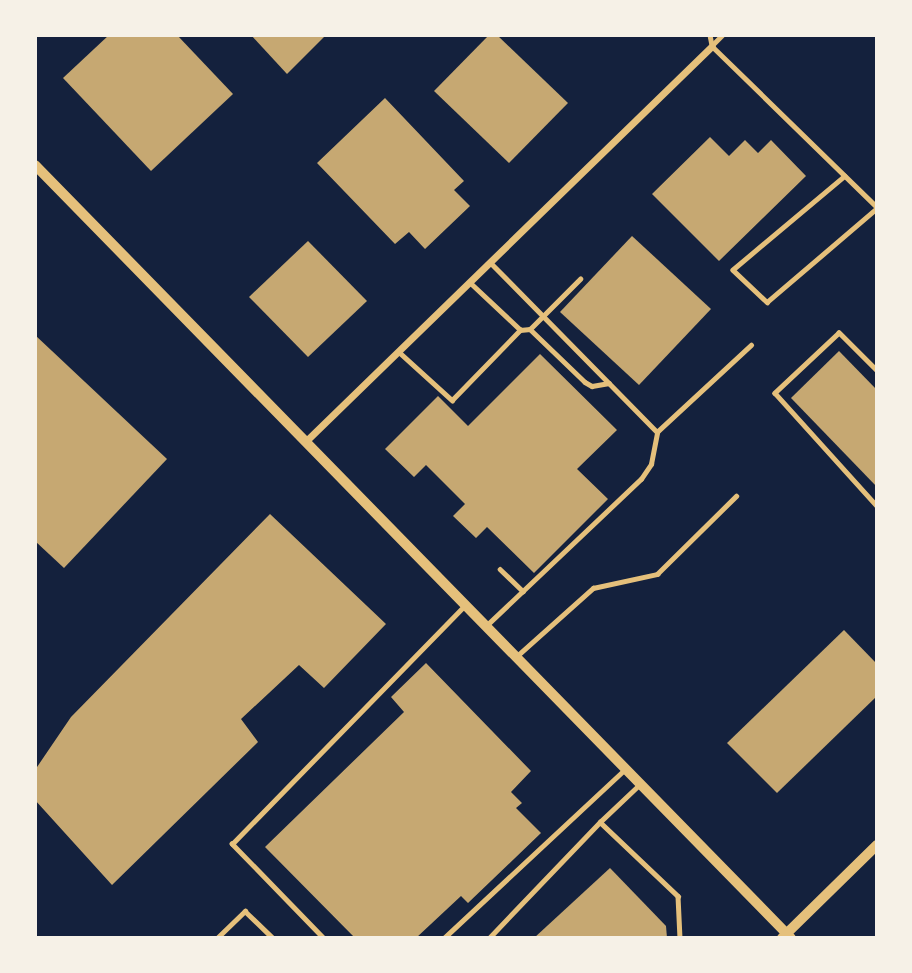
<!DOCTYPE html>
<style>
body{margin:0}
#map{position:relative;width:912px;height:973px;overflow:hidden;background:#14213d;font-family:"Libre Baskerville",serif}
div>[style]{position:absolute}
.building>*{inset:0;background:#c6a872}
.service>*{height:4.5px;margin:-2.25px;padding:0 2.25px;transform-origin:2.25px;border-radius:2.25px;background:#e5c07b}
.minor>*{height:7px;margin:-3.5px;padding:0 3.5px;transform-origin:3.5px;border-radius:3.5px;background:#e5c07b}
.tertiary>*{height:10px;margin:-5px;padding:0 5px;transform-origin:5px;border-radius:5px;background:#e5c07b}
span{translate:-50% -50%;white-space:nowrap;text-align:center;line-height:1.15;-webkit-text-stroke:6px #f6f1e7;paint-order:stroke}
.frame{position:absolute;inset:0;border:37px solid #f6f1e7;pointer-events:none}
</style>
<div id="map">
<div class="building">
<div style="clip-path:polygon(109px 35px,177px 35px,233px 94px,151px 171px,63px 78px)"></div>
<div style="clip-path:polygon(251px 35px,326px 35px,287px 74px)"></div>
<div style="clip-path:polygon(489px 35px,497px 35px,568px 103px,509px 163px,434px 91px)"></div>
<div style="clip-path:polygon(385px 98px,464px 181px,454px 190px,470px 206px,425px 249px,409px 232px,395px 244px,317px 163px)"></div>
<div style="clip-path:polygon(710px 137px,729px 156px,745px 140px,758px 153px,771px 140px,806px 176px,719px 261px,652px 194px)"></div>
<div style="clip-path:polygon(632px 236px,711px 309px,639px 385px,560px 312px)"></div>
<div style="clip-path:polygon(308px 241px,367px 301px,308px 357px,249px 297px)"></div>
<div style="clip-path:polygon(35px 335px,167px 459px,64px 568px,35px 541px)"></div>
<div style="clip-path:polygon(839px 351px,877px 390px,877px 487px,791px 398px)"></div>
<div style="clip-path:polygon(540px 354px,617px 430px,577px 469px,608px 499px,534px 573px,487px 527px,476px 538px,453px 516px,465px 504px,426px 465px,414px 477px,385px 449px,438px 396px,468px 426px)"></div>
<div style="clip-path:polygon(270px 514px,386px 624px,324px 688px,299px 665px,241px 719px,258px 742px,112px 885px,35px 800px,35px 770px,71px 717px)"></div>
<div style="clip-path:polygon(844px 630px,877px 664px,877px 696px,777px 793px,727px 743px)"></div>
<div style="clip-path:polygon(426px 663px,531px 771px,511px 792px,522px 803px,516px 808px,541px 833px,468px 903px,461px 896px,416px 938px,355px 938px,265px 847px,404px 712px,391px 697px)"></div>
<div style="clip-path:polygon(610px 868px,666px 926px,667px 938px,534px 938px)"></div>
</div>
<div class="service">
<div style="left:710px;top:35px;width:10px;rotate:79deg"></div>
<div style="left:723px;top:35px;width:16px;rotate:135deg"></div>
<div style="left:712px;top:46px;width:231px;rotate:44.3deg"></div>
<div style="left:845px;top:176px;width:146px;rotate:140deg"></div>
<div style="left:733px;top:270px;width:47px;rotate:43.3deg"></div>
<div style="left:767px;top:302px;width:145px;rotate:-40.5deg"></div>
<div style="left:491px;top:263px;width:237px;rotate:45.5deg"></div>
<div style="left:657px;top:432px;width:128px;rotate:-42.8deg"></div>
<div style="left:530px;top:329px;width:76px;rotate:43.9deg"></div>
<div style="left:585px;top:382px;width:8px;rotate:30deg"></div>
<div style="left:592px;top:386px;width:17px;rotate:-10deg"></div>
<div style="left:520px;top:330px;width:10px;rotate:-6deg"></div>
<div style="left:530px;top:329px;width:71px;rotate:-45deg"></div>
<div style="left:399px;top:352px;width:72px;rotate:42.2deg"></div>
<div style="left:452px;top:400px;width:98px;rotate:-45.8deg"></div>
<div style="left:520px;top:330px;width:69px;rotate:-136.8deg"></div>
<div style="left:877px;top:371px;width:54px;rotate:-135deg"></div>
<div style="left:839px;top:333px;width:88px;rotate:136.8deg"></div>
<div style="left:775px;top:393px;width:152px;rotate:47.9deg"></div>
<div style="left:500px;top:569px;width:32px;rotate:44deg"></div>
<div style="left:487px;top:625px;width:212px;rotate:-43.5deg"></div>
<div style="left:641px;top:479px;width:18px;rotate:-56deg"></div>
<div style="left:651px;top:464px;width:33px;rotate:-79deg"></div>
<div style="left:517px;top:656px;width:102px;rotate:-41.8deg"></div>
<div style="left:593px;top:588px;width:66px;rotate:-12.3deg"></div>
<div style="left:657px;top:574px;width:111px;rotate:-44.6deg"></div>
<div style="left:600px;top:822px;width:55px;rotate:-43.5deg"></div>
<div style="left:217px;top:938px;width:39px;rotate:-44deg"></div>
<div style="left:245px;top:911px;width:39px;rotate:44deg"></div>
<div style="left:323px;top:938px;width:131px;rotate:-134.1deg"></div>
<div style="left:232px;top:844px;width:334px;rotate:-45.7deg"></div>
<div style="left:444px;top:938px;width:248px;rotate:-43deg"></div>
<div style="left:489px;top:938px;width:161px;rotate:-46.3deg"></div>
<div style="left:600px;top:822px;width:108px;rotate:43.5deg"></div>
<div style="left:678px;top:896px;width:42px;rotate:87.3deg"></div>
</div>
<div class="minor">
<div style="left:306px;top:441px;width:566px;rotate:-44.21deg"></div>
</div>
<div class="tertiary">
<div style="left:35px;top:165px;width:1081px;rotate:45.64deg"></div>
<div style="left:782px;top:938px;width:133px;rotate:-44.4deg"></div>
</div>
<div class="frame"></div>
</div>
